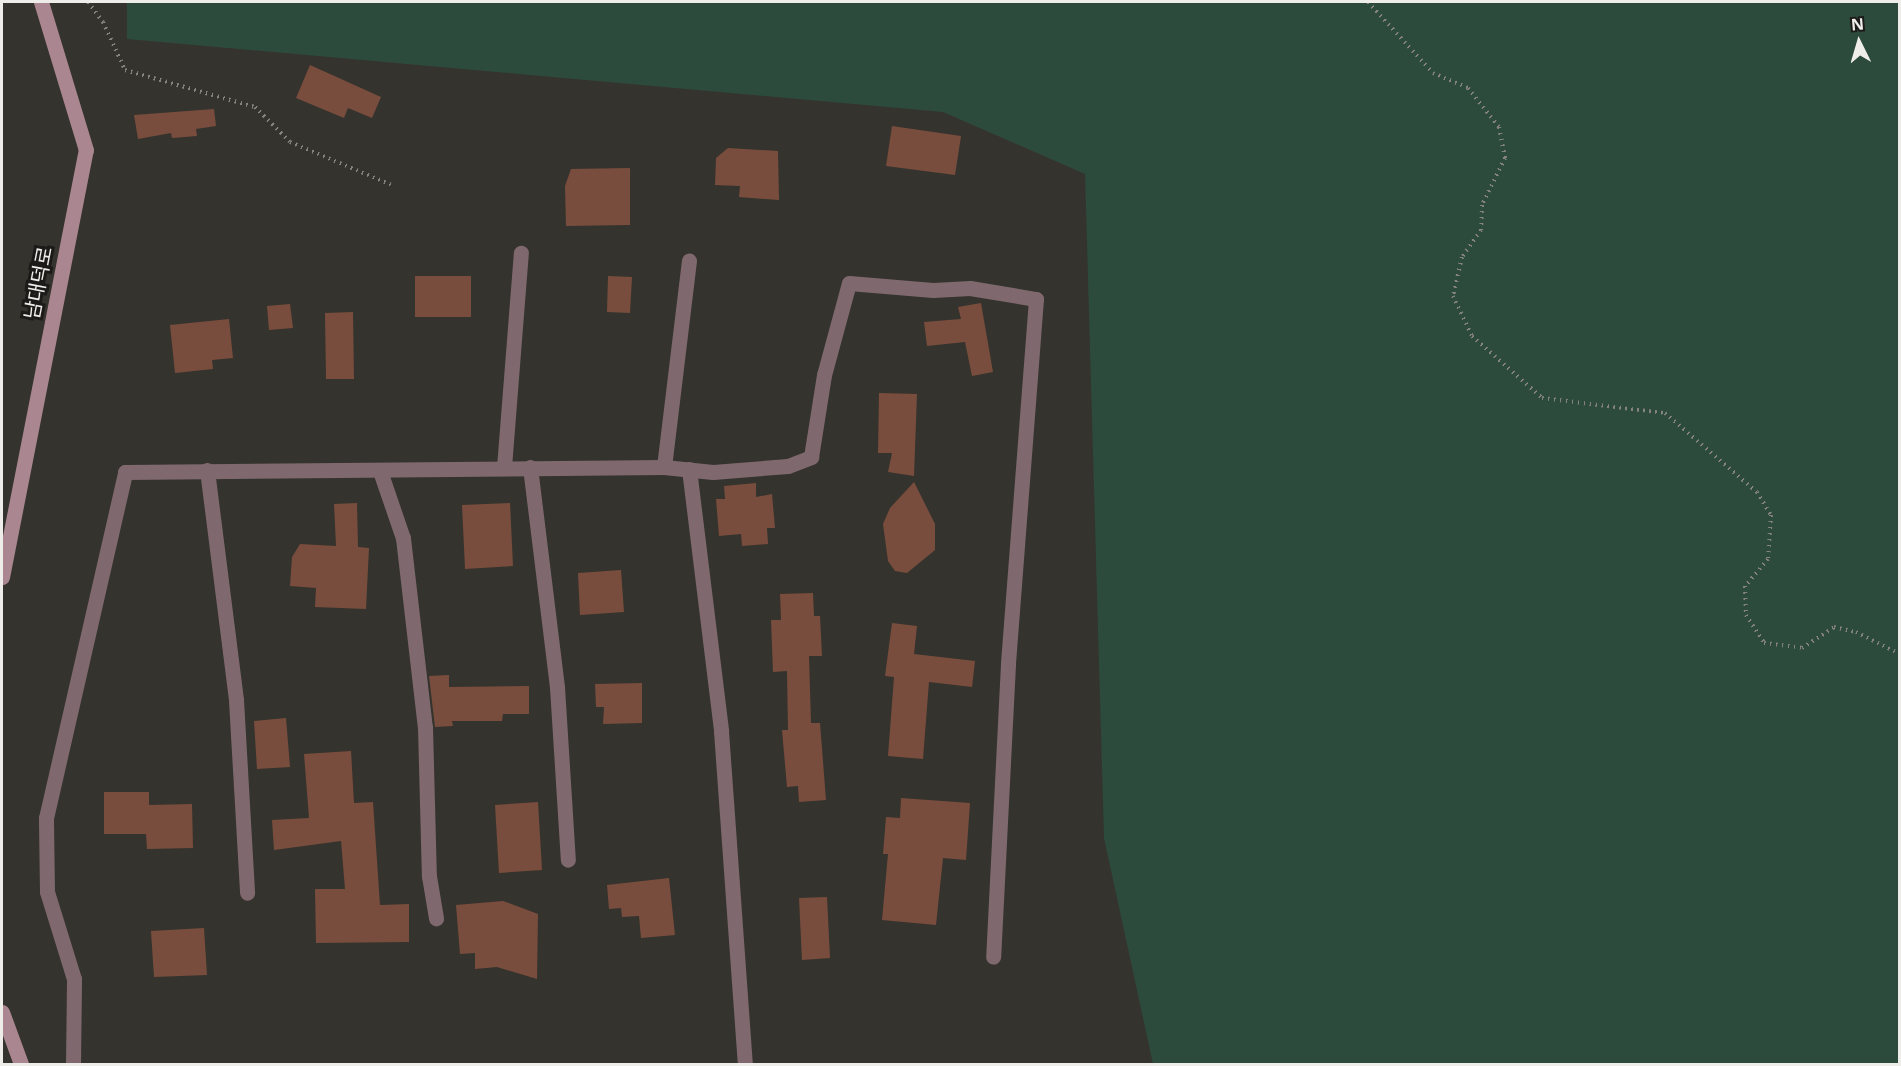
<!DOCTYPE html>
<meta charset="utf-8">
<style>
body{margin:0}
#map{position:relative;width:1901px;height:1066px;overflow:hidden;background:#35332d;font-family:"Noto Sans","Noto Sans KR",sans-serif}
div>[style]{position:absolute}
.green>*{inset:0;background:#2d4b3d}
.building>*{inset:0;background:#794d3d}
.path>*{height:4px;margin-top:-2px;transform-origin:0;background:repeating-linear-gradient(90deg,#85837e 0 1.5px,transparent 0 6px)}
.minor>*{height:15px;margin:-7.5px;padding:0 7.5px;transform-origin:7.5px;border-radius:7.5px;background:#7f696f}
.secondary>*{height:15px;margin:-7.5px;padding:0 7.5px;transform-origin:7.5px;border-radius:7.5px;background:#aa8790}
span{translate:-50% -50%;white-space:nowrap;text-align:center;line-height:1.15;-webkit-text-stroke:6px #1b1a18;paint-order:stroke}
.street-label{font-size:20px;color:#efedea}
.frame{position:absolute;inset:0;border:3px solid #efedea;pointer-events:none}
.north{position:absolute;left:1829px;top:12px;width:60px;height:60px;-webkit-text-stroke:4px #1b1a18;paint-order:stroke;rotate:355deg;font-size:16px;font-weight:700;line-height:24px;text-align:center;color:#efedea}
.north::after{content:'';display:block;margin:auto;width:21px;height:27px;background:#efedea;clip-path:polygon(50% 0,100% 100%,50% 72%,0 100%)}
</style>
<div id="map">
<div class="green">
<div style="clip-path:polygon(127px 2px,1899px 2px,1899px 1064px,1153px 1064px,1104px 838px,1085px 174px,943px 112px,127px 39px)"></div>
</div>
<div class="building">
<div style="clip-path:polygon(310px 65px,381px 97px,372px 118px,348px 108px,344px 118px,296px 98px)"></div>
<div style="clip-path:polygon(214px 109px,216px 126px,196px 129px,197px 136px,172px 138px,171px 133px,138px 139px,134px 115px)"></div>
<div style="clip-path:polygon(892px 126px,961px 136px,955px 175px,886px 166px)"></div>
<div style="clip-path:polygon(728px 148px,778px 151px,779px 200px,739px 197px,740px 186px,715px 185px,716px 158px)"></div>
<div style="clip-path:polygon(630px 168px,630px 225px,566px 226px,565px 186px,571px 169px)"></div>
<div style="clip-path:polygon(415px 276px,471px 276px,471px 317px,415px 317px)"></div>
<div style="clip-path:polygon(608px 276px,632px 277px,630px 313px,607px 312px)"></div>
<div style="clip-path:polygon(981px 303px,993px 372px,972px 376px,965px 342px,927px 346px,924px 322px,961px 319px,958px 307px)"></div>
<div style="clip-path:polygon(290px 304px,293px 328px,269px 330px,267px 306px)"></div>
<div style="clip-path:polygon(353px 312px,354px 379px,326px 379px,325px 313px)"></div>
<div style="clip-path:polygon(229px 319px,233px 358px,212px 360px,213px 369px,175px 373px,170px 325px)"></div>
<div style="clip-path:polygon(879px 393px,917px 394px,914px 476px,888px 472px,892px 453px,878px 453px)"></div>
<div style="clip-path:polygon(914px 482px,935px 524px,935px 550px,907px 573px,895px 571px,888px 561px,883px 524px,890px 508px)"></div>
<div style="clip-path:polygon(756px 483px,756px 497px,772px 494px,775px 528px,767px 528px,768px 544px,742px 546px,741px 534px,719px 536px,716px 499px,725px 499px,724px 486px)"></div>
<div style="clip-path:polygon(357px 503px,358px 547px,369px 548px,366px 609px,315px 607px,316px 588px,290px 586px,292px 557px,300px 544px,336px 546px,334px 504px)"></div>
<div style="clip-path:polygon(510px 503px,513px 566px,465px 569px,462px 505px)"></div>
<div style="clip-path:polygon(621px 570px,624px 612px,580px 615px,578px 573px)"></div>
<div style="clip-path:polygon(813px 593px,814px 616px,820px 616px,822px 656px,809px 656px,811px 723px,820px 723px,826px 800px,799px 802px,798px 786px,787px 787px,782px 730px,788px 730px,787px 671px,773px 672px,771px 620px,781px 620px,780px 594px)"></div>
<div style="clip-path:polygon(892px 623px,917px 626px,914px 654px,975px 661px,972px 687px,929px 682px,923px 759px,888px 756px,894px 677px,885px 676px)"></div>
<div style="clip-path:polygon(449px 675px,449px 687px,529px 686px,529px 714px,503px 714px,502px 721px,452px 721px,453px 726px,435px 727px,429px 676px)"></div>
<div style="clip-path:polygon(642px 683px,642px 723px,603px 724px,604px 707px,596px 707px,595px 684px)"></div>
<div style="clip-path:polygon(286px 718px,290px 767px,257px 769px,254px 721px)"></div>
<div style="clip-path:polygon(351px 751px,354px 803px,373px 802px,380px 905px,409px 904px,409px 942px,316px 943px,315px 889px,345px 889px,341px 841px,274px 850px,272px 820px,309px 818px,304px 754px)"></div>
<div style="clip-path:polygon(104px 792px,149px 792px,149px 805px,192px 804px,193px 848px,147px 849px,146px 834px,104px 834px)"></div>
<div style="clip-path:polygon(901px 798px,970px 803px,966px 860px,943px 858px,936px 925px,882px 920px,888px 854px,883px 854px,886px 817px,900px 818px)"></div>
<div style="clip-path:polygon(538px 802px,542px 870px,499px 873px,495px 805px)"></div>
<div style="clip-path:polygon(669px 878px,675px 935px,641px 938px,639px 916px,622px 917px,621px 908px,609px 909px,607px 885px)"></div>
<div style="clip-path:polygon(827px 897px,830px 958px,802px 960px,799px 898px)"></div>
<div style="clip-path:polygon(503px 901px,538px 914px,537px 979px,497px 967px,475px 969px,475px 953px,460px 954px,456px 905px)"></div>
<div style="clip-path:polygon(204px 928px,207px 975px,154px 977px,151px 931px)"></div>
</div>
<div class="path">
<div style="left:88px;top:2px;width:25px;rotate:53deg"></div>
<div style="left:103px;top:22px;width:53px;rotate:65.4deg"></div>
<div style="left:125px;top:70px;width:135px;rotate:15.9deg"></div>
<div style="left:255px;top:107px;width:49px;rotate:45deg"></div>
<div style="left:290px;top:142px;width:113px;rotate:22.9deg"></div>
<div style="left:1368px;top:2px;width:96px;rotate:47.5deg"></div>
<div style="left:1433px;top:73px;width:38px;rotate:23deg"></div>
<div style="left:1468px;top:88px;width:50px;rotate:51.5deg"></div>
<div style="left:1499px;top:127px;width:32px;rotate:79deg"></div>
<div style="left:1505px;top:158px;width:52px;rotate:116.1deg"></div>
<div style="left:1482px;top:205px;width:25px;rotate:92deg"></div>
<div style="left:1481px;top:230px;width:33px;rotate:125deg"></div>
<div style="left:1462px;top:257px;width:40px;rotate:103deg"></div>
<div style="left:1453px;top:296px;width:44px;rotate:64.6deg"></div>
<div style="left:1472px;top:336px;width:94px;rotate:41.5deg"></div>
<div style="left:1542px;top:398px;width:124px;rotate:7deg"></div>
<div style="left:1665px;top:413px;width:121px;rotate:40.7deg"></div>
<div style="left:1757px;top:492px;width:27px;rotate:59deg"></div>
<div style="left:1771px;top:515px;width:44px;rotate:93.9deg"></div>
<div style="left:1768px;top:559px;width:35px;rotate:130deg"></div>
<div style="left:1745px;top:586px;width:29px;rotate:88deg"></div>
<div style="left:1746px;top:615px;width:33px;rotate:57deg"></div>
<div style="left:1764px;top:643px;width:38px;rotate:7deg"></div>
<div style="left:1802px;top:648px;width:38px;rotate:-33deg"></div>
<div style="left:1834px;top:627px;width:23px;rotate:13deg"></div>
<div style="left:1856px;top:632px;width:49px;rotate:26.6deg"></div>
</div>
<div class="minor">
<div style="left:504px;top:467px;width:215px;rotate:-85.5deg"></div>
<div style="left:530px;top:467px;width:222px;rotate:83deg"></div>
<div style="left:557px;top:687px;width:173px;rotate:86.4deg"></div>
<div style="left:664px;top:467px;width:208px;rotate:-83.1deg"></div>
<div style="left:689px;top:469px;width:264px;rotate:83deg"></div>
<div style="left:721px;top:731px;width:334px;rotate:85.9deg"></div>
<div style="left:207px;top:470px;width:232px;rotate:82.8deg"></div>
<div style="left:236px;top:700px;width:193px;rotate:86.7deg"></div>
<div style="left:380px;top:471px;width:71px;rotate:71.1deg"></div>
<div style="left:403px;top:538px;width:190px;rotate:83.4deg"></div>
<div style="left:425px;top:727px;width:149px;rotate:88.5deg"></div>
<div style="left:429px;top:876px;width:43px;rotate:80.5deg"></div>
<div style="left:73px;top:1064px;width:85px;rotate:-89.3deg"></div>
<div style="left:74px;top:979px;width:91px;rotate:-107.2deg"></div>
<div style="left:47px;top:892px;width:74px;rotate:-90.8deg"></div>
<div style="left:46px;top:818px;width:355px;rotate:-77.1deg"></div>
<div style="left:125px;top:472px;width:539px;rotate:-0.53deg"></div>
<div style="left:664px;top:467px;width:49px;rotate:5.8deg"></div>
<div style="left:713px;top:472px;width:75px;rotate:-4.6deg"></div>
<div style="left:788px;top:466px;width:25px;rotate:-21deg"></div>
<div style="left:811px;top:457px;width:83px;rotate:-81deg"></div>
<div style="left:824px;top:375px;width:95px;rotate:-74.8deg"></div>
<div style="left:849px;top:283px;width:84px;rotate:4.8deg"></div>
<div style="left:933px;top:290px;width:37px;rotate:-3deg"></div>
<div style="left:970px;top:288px;width:67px;rotate:9.5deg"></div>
<div style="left:1036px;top:299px;width:366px;rotate:94.4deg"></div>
<div style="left:1008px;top:664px;width:293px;rotate:92.9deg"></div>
</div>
<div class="secondary">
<div style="left:2px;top:577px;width:435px;rotate:-78.9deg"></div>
<div style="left:86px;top:150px;width:155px;rotate:-106.9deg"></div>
<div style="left:2px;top:1012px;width:55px;rotate:69.9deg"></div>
</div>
<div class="street-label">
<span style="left:38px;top:283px;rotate:-79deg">남대덕로</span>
</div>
<div class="frame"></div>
<div class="north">N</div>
</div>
